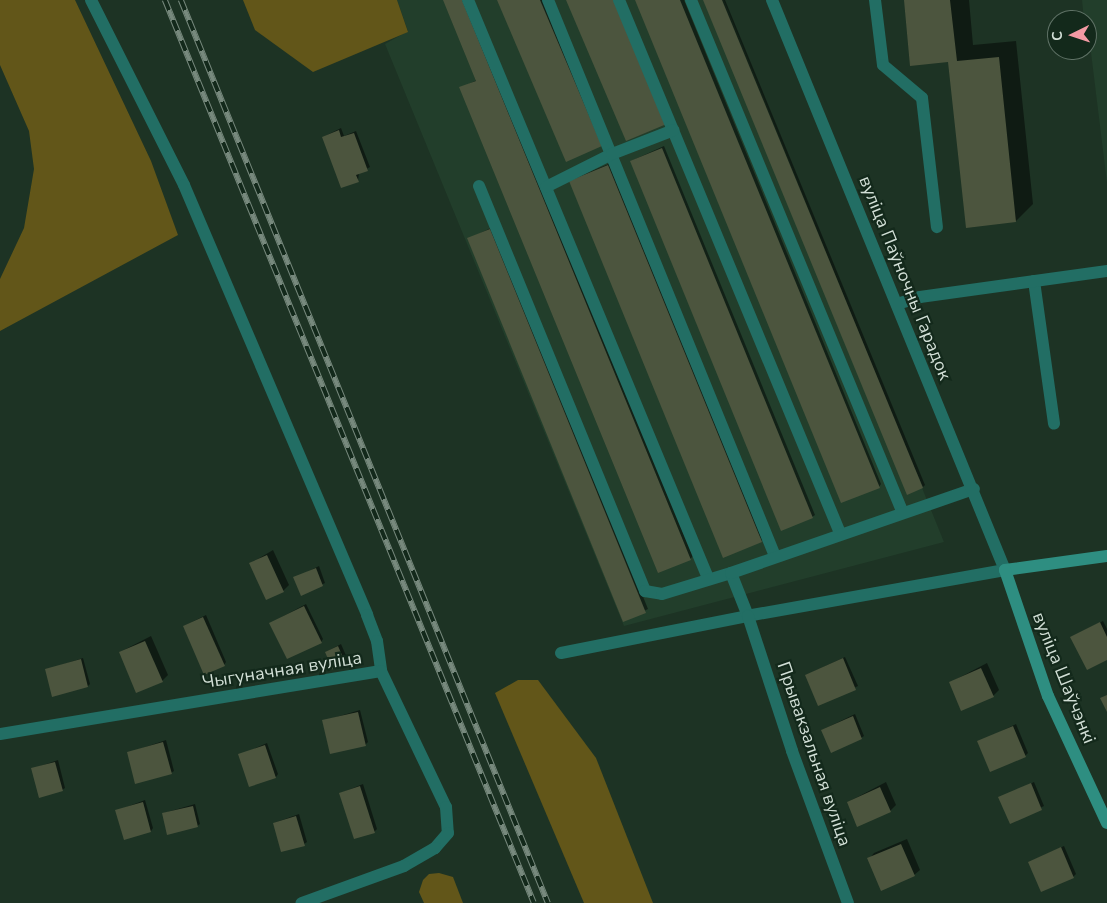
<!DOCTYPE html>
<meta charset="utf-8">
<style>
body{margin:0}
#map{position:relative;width:1107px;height:903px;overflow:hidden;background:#1d3324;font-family:"Nunito Sans",sans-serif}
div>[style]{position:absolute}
.built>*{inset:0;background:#223e2b}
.green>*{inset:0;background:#625619}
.shadow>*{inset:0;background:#0007}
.building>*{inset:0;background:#4c553e}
.lane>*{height:12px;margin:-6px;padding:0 6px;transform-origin:6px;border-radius:6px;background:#226e64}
.street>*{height:12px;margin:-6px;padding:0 6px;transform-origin:6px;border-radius:6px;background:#226e64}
.secondary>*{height:12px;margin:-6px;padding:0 6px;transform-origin:6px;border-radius:6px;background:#2e8e81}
.rail>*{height:5.5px;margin-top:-2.75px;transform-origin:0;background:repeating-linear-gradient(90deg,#13291b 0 11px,#77897d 0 22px);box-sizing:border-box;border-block:1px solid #77897d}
span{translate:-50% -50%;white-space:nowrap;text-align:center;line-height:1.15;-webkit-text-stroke:4.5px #13291b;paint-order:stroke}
.street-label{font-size:18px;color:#d2dfd6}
.north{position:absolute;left:1047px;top:10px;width:50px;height:50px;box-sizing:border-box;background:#13291b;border:1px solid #5f7266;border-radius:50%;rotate:266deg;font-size:14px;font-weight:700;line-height:20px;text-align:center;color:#d2dfd6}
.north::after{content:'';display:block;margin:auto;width:18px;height:22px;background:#f49aa4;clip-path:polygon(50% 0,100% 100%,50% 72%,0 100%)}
</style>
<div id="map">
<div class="built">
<div style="clip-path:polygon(397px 0,724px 0,944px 542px,624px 626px,385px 44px,408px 31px)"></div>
<div style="clip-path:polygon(1082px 0,1107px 0,1107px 183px,1087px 20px,1084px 20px)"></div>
</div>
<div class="green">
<div style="clip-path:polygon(0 0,75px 0,151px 161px,178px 235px,0 331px,0 279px,24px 228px,34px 169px,29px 131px,0 65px)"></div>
<div style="clip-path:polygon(243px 0,397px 0,408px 32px,313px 72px,255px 30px)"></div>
<div style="clip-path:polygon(518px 680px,538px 680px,596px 758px,653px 903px,584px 903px,495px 693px)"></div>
<div style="clip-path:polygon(439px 873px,453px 877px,463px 903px,424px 903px,419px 892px,423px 880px,429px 874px)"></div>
</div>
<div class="shadow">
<div style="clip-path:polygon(444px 0,465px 0,693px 556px,690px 559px,461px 88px,477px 80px)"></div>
<div style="clip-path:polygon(498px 0,543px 0,601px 145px)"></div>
<div style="clip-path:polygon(637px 0,684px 0,881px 484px,879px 487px)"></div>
<div style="clip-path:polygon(705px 0,725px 0,925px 485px,923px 487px)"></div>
<div style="clip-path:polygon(905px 0,969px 0,973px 45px,1016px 41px,1033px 204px,1016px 221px,949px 61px)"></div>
<div style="clip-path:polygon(341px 128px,344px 136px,356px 131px,370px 167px,359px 173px,358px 180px,323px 137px)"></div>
<div style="clip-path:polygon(664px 146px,815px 515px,812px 517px,631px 161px)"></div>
<div style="clip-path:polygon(611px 163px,764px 539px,762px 541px,573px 179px)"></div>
<div style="clip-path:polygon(493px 227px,648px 609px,623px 621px,468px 239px)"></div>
<div style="clip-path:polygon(273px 550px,289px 585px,283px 591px,251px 563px)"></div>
<div style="clip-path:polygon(319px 566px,325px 583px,301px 594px,295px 578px)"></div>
<div style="clip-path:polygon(306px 604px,323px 639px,321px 642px,271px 623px)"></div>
<div style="clip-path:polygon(206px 615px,226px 662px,224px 665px,184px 626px)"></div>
<div style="clip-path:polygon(1103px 621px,1107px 629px,1107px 659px,1072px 637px)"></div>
<div style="clip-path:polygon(151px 636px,168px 675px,162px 681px,120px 652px)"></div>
<div style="clip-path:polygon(341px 644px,348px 660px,346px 663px,326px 652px)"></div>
<div style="clip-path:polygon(845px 657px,858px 686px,819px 704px,806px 675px)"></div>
<div style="clip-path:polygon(83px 658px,90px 684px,88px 686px,46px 670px)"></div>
<div style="clip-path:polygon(987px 663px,999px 690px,993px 696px,951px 682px)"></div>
<div style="clip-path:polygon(360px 710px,368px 742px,365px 745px,323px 721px)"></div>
<div style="clip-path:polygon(855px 714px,864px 736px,861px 738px,822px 730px)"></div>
<div style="clip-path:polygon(1016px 724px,1028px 753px,1025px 756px,979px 742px)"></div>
<div style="clip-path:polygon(166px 740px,174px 771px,171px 773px,128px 753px)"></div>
<div style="clip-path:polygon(267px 743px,278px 774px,276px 777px,240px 755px)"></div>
<div style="clip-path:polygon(58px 760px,65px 788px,62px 790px,32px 769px)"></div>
<div style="clip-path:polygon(886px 782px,896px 805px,890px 811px,848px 802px)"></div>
<div style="clip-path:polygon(1034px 782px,1044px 806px,1010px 822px,1000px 798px)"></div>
<div style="clip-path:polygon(363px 784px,377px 829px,374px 832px,341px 793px)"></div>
<div style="clip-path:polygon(145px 800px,153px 828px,151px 831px,116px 811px)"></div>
<div style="clip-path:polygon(195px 804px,200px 824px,197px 826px,164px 813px)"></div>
<div style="clip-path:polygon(299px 814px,307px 842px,304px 844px,274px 823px)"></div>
<div style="clip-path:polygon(907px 839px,920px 870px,914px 875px,869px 859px,874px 853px)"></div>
<div style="clip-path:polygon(1064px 846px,1076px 874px,1073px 877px,1029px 862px)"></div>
</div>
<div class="building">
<div style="clip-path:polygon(443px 0,462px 0,691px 560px,658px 573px,459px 87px,476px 81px)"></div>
<div style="clip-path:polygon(497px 0,540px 0,602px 146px,566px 162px)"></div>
<div style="clip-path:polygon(566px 0,616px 0,669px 123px,626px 141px)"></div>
<div style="clip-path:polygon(635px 0,680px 0,880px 488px,841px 503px)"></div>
<div style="clip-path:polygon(703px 0,722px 0,923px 488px,907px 495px)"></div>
<div style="clip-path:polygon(904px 0,950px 0,957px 61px,999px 57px,1016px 222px,966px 228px,948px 62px,910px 66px)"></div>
<div style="clip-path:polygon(339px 130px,341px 137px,354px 133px,368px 171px,356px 175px,359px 182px,341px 188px,322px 137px)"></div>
<div style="clip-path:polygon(662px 148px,813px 518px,781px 531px,630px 161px)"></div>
<div style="clip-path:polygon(608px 165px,762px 542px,723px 558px,569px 181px)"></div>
<div style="clip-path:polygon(490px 229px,646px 613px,623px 622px,467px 238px)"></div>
<div style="clip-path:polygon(267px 555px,284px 592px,266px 600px,249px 563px)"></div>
<div style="clip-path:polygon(316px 568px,323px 586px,301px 596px,293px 577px)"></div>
<div style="clip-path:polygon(304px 606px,322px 643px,287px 659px,269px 623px)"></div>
<div style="clip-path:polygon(203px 617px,225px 666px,204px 675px,183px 626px)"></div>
<div style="clip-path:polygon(1100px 622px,1107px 637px,1107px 660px,1087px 670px,1070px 637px)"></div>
<div style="clip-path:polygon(145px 641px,163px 682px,136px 693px,119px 652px)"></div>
<div style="clip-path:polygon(338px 646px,346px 664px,333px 670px,325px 652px)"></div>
<div style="clip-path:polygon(843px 658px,856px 690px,818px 706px,805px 675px)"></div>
<div style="clip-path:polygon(81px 659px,88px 687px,52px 697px,45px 669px)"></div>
<div style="clip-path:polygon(981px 668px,994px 697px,961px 711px,949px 682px)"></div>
<div style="clip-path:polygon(1107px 695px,1107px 712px,1100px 698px)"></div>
<div style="clip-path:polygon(358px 712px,366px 746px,330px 754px,322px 720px)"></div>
<div style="clip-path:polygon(853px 716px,862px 739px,831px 753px,821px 730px)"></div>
<div style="clip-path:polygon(1013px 726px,1026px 757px,990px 772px,977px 741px)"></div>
<div style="clip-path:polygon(163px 742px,172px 774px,135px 784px,127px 752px)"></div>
<div style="clip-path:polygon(265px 745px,276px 778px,249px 787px,238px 754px)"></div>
<div style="clip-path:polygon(55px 762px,63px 791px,39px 798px,31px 768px)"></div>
<div style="clip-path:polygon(1031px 783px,1042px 810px,1010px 824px,998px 797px)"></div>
<div style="clip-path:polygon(360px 786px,375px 833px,354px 839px,339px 793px)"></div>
<div style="clip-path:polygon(880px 787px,891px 812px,857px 827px,847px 802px)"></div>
<div style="clip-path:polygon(143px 802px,151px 832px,124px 840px,115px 810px)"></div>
<div style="clip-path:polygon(193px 806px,198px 827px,167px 835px,162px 813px)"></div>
<div style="clip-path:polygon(296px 816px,305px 846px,281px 852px,273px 823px)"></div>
<div style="clip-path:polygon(901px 844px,915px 876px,881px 891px,867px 858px)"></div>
<div style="clip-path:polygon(1061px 847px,1074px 878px,1041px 892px,1028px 862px)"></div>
</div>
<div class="lane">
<div style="left:91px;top:0;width:207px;rotate:63.3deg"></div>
<div style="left:184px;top:185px;width:467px;rotate:66.9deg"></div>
<div style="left:367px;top:615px;width:28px;rotate:69deg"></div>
<div style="left:377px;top:641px;width:30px;rotate:82deg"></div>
<div style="left:468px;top:0;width:626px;rotate:67.45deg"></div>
<div style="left:548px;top:0;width:601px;rotate:67.79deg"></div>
<div style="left:619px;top:0;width:577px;rotate:67.48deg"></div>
<div style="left:691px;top:0;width:553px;rotate:67.56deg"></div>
<div style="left:875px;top:0;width:65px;rotate:83deg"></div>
<div style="left:883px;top:65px;width:51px;rotate:40.2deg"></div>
<div style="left:922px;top:98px;width:130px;rotate:83.4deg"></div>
<div style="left:479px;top:186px;width:438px;rotate:67.7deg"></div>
<div style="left:645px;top:591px;width:17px;rotate:10deg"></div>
<div style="left:662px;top:594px;width:72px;rotate:-16.9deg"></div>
<div style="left:546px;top:187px;width:74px;rotate:-26.6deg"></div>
<div style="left:612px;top:154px;width:66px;rotate:-21.2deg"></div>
<div style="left:1034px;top:281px;width:144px;rotate:82deg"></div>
<div style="left:897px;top:304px;width:24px;rotate:-17deg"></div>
<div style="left:920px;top:297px;width:189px;rotate:-7.9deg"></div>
<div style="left:561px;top:653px;width:191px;rotate:-11.2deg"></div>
<div style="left:748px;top:616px;width:46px;rotate:-111.6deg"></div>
<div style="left:731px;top:573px;width:257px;rotate:-19.1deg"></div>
</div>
<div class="street">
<div style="left:772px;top:0;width:616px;rotate:67.77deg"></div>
<div style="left:1005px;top:570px;width:261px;rotate:169.9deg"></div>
<div style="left:748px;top:616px;width:142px;rotate:71.9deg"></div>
<div style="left:792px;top:751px;width:162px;rotate:69.8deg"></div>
<div style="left:0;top:734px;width:386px;rotate:-9.4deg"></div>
<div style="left:381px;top:671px;width:151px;rotate:64.5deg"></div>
<div style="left:446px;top:807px;width:26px;rotate:86deg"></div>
<div style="left:448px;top:833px;width:20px;rotate:131deg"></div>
<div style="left:435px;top:848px;width:36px;rotate:150deg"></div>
<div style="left:404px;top:866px;width:109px;rotate:160.1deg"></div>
</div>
<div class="secondary">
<div style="left:1107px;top:556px;width:103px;rotate:172.2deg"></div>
<div style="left:1005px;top:570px;width:133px;rotate:71.2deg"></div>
<div style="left:1048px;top:696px;width:140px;rotate:65.1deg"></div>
</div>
<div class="rail">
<div style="left:165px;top:0;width:975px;rotate:67.77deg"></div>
<div style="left:181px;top:0;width:975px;rotate:67.88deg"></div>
</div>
<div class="street-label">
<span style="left:905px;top:278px;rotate:68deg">вуліца Паўночны Гарадок</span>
<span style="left:282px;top:670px;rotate:-9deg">Чыгуначная вуліца</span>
<span style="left:1064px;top:678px;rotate:68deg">вуліца Шаўчэнкі</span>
<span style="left:814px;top:754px;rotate:71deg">Прывакзальная вуліца</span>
</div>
<div class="north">С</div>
</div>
